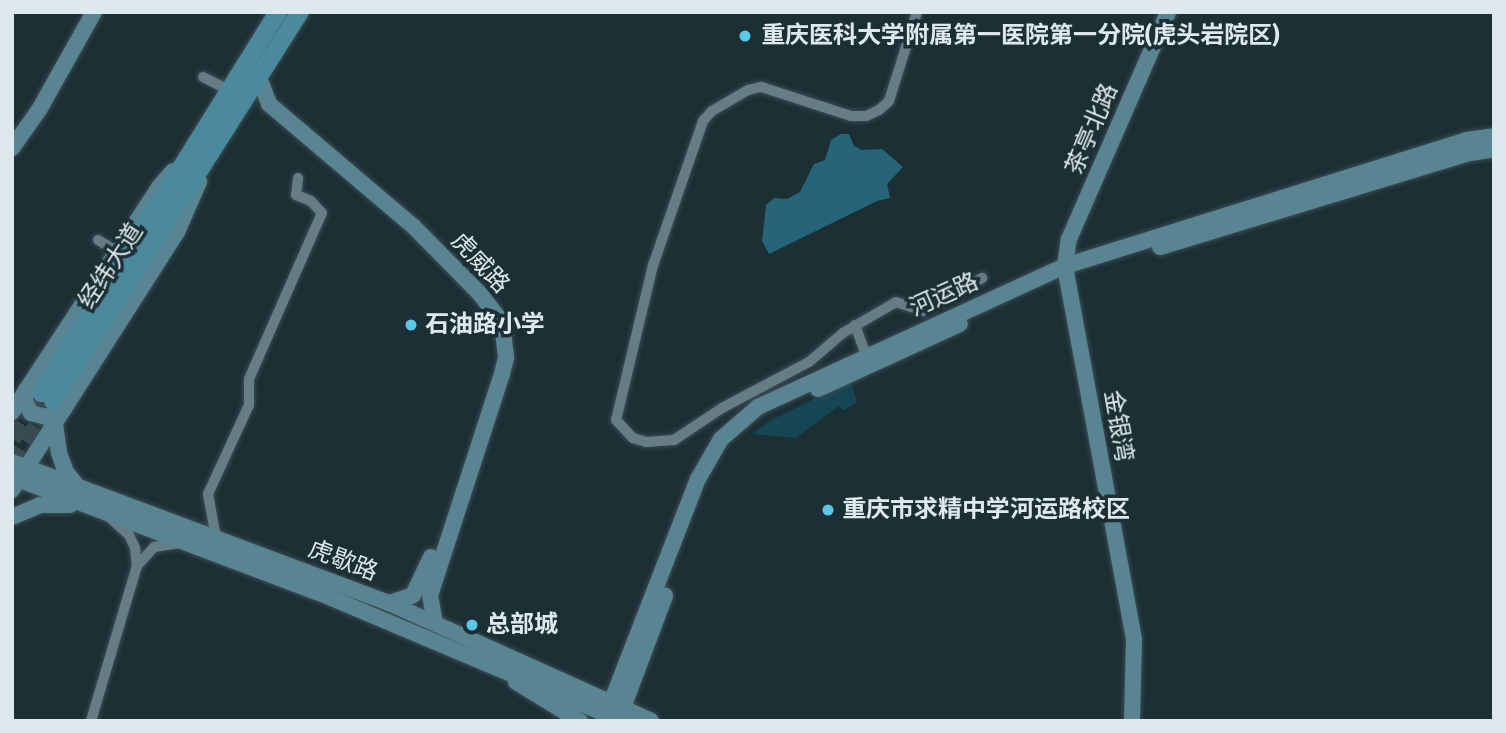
<!DOCTYPE html>
<meta charset="utf-8">
<style>
body{margin:0}
#map{position:relative;width:1506px;height:733px;overflow:hidden;background:#1b2f35;font-family:"Fira Sans Condensed","Noto Sans SC",sans-serif}
div>[style]{position:absolute}
.green>*{inset:0;background:#164653}
.water>*{inset:0;background:#266577}
.primary-tunnel>*{height:18px;margin-top:-9px;transform-origin:0;background:repeating-linear-gradient(90deg,#384b51 0 18px,transparent 0 27px)}
.roads{filter:drop-shadow(0 0 2px #3c4d52) drop-shadow(0 0 2px #3c4d52)}
.street>*{height:10px;margin:-5px;padding:0 5px;transform-origin:5px;border-radius:5px;background:#677d85}
.secondary>*{height:16px;margin:-8px;padding:0 8px;transform-origin:8px;border-radius:8px;background:#598491}
.primary>*{height:18px;margin:-9px;padding:0 9px;transform-origin:9px;border-radius:9px;background:#4b8a9d}
.dots>*{width:19px;height:19px;translate:-50% -50%;box-sizing:border-box;border:4px solid #1b2f35;border-radius:50%}
span{translate:-50% -50%;white-space:nowrap;text-align:center;line-height:1.15;-webkit-text-stroke:7px #1b2f35;paint-order:stroke}
.poi-label{font-size:24px;color:#dde9ed;font-weight:700}
.left{translate:0 -50%;text-align:left}
.street-label{font-size:24px;color:#dde9ed}
.frame{position:absolute;inset:0;border:14px solid #dde9ed;pointer-events:none}
</style>
<div id="map">
<div class="green">
<div style="clip-path:polygon(851px 381px,857px 402px,844px 410px,839px 406px,796px 438px,752px 434px,771px 420px)"></div>
</div>
<div class="water">
<div style="clip-path:polygon(841px 134px,849px 134px,854px 146px,862px 150px,882px 149px,903px 167px,887px 184px,890px 198px,877px 201px,769px 254px,762px 241px,766px 205px,774px 198px,787px 199px,800px 192px,814px 164px,825px 160px,831px 140px)"></div>
</div>
<div class="primary-tunnel">
<div style="left:12px;top:439px;width:54px;rotate:-57.8deg"></div>
<div style="left:12px;top:465px;width:74px;rotate:-57.2deg"></div>
</div>
<div class="roads">
<div class="street">
<div style="left:917px;top:12px;width:93px;rotate:107.5deg"></div>
<div style="left:889px;top:101px;width:13px;rotate:138deg"></div>
<div style="left:879px;top:110px;width:14px;rotate:155deg"></div>
<div style="left:866px;top:116px;width:15px;rotate:180deg"></div>
<div style="left:851px;top:116px;width:95px;rotate:-162.1deg"></div>
<div style="left:761px;top:87px;width:13px;rotate:167deg"></div>
<div style="left:748px;top:90px;width:42px;rotate:149.7deg"></div>
<div style="left:712px;top:111px;width:13px;rotate:132deg"></div>
<div style="left:703px;top:121px;width:152px;rotate:109.1deg"></div>
<div style="left:653px;top:265px;width:159px;rotate:103.4deg"></div>
<div style="left:616px;top:420px;width:25px;rotate:47deg"></div>
<div style="left:633px;top:438px;width:14px;rotate:17deg"></div>
<div style="left:646px;top:442px;width:28px;rotate:-4deg"></div>
<div style="left:674px;top:440px;width:58px;rotate:-33.7deg"></div>
<div style="left:722px;top:408px;width:98px;rotate:-27.9deg"></div>
<div style="left:809px;top:362px;width:45px;rotate:-40.5deg"></div>
<div style="left:843px;top:333px;width:61px;rotate:-30.3deg"></div>
<div style="left:896px;top:302px;width:28px;rotate:18deg"></div>
<div style="left:923px;top:311px;width:68px;rotate:-29.2deg"></div>
<div style="left:203px;top:77px;width:30px;rotate:27deg"></div>
<div style="left:98px;top:240px;width:21px;rotate:31deg"></div>
<div style="left:855px;top:325px;width:32px;rotate:70deg"></div>
<div style="left:109px;top:517px;width:27px;rotate:42deg"></div>
<div style="left:129px;top:535px;width:14px;rotate:65deg"></div>
<div style="left:135px;top:548px;width:18px;rotate:84deg"></div>
<div style="left:137px;top:566px;width:25px;rotate:-48deg"></div>
<div style="left:154px;top:547px;width:24px;rotate:-9deg"></div>
<div style="left:216px;top:538px;width:45px;rotate:-100.3deg"></div>
<div style="left:208px;top:494px;width:98px;rotate:-65.3deg"></div>
<div style="left:249px;top:405px;width:26px;rotate:-90deg"></div>
<div style="left:249px;top:379px;width:181px;rotate:-66.3deg"></div>
<div style="left:322px;top:213px;width:16px;rotate:-133deg"></div>
<div style="left:311px;top:201px;width:16px;rotate:-158deg"></div>
<div style="left:296px;top:195px;width:17px;rotate:-83deg"></div>
<div style="left:91px;top:721px;width:162px;rotate:-73.5deg"></div>
</div>
<div class="secondary">
<div style="left:260px;top:80px;width:26px;rotate:69deg"></div>
<div style="left:269px;top:104px;width:189px;rotate:40.3deg"></div>
<div style="left:413px;top:226px;width:95px;rotate:45.4deg"></div>
<div style="left:480px;top:294px;width:29px;rotate:52deg"></div>
<div style="left:498px;top:317px;width:16px;rotate:72deg"></div>
<div style="left:503px;top:332px;width:26px;rotate:83deg"></div>
<div style="left:506px;top:358px;width:16px;rotate:104deg"></div>
<div style="left:502px;top:374px;width:232px;rotate:108deg"></div>
<div style="left:430px;top:595px;width:27px;rotate:80deg"></div>
<div style="left:12px;top:148px;width:47px;rotate:-54.6deg"></div>
<div style="left:39px;top:110px;width:112px;rotate:-60.7deg"></div>
<div style="left:1160px;top:247px;width:324px;rotate:-16.9deg"></div>
<div style="left:1470px;top:153px;width:24px;rotate:-9deg"></div>
<div style="left:818px;top:389px;width:156px;rotate:-24.6deg"></div>
<div style="left:26px;top:390px;width:12px;rotate:95deg"></div>
<div style="left:25px;top:402px;width:13px;rotate:61deg"></div>
<div style="left:31px;top:413px;width:16px;rotate:15deg"></div>
<div style="left:46px;top:417px;width:20px;rotate:-24deg"></div>
<div style="left:12px;top:412px;width:269px;rotate:-56.8deg"></div>
<div style="left:159px;top:187px;width:21px;rotate:-49deg"></div>
<div style="left:55px;top:424px;width:29px;rotate:82deg"></div>
<div style="left:59px;top:453px;width:20px;rotate:70deg"></div>
<div style="left:66px;top:472px;width:21px;rotate:51deg"></div>
<div style="left:12px;top:462px;width:403px;rotate:20.5deg"></div>
<div style="left:389px;top:603px;width:287px;rotate:24.2deg"></div>
<div style="left:12px;top:477px;width:326px;rotate:20.7deg"></div>
<div style="left:317px;top:592px;width:326px;rotate:22.9deg"></div>
<div style="left:12px;top:490px;width:306px;rotate:-57.4deg"></div>
<div style="left:177px;top:232px;width:55px;rotate:-66.3deg"></div>
<div style="left:12px;top:517px;width:30px;rotate:-23deg"></div>
<div style="left:40px;top:505px;width:30px"></div>
<div style="left:389px;top:603px;width:25px;rotate:-18deg"></div>
<div style="left:413px;top:595px;width:42px;rotate:-64.7deg"></div>
<div style="left:516px;top:682px;width:75px;rotate:31.4deg"></div>
<div style="left:604px;top:721px;width:260px;rotate:-68.8deg"></div>
<div style="left:698px;top:479px;width:46px;rotate:-60.1deg"></div>
<div style="left:721px;top:439px;width:49px;rotate:-40.9deg"></div>
<div style="left:758px;top:407px;width:338px;rotate:-24.7deg"></div>
<div style="left:1065px;top:266px;width:421px;rotate:-17.4deg"></div>
<div style="left:1467px;top:140px;width:27px;rotate:-8deg"></div>
<div style="left:618px;top:721px;width:134px;rotate:-69.4deg"></div>
<div style="left:1132px;top:721px;width:82px;rotate:-88.6deg"></div>
<div style="left:1134px;top:639px;width:379px;rotate:-100.5deg"></div>
<div style="left:1065px;top:266px;width:27px;rotate:-82deg"></div>
<div style="left:1069px;top:239px;width:248px;rotate:-66.4deg"></div>
</div>
<div class="primary">
<div style="left:41px;top:393px;width:449px;rotate:-58.1deg"></div>
<div style="left:53px;top:401px;width:461px;rotate:-57.6deg"></div>
</div>
</div>
<div class="dots">
<div style="left:745px;top:36px;background:#5bc8e7"></div>
<div style="left:411px;top:325px;background:#5bc8e7"></div>
<div style="left:828px;top:510px;background:#5bc8e7"></div>
<div style="left:472px;top:625px;background:#5bc8e7"></div>
</div>
<div class="poi-label">
<span class="left" style="left:761px;top:36px">重庆医科大学附属第一医院第一分院(虎头岩院区)</span>
<span class="left" style="left:425px;top:325px">石油路小学</span>
<span class="left" style="left:842px;top:510px">重庆市求精中学河运路校区</span>
<span class="left" style="left:486px;top:625px">总部城</span>
</div>
<div class="street-label">
<span style="left:1092px;top:129px;rotate:-67deg">茶亭北路</span>
<span style="left:480px;top:263px;rotate:47deg">虎威路</span>
<span style="left:111px;top:266px;rotate:-57deg">经纬大道</span>
<span style="left:944px;top:295px;rotate:-24deg">河运路</span>
<span style="left:1118px;top:426px;rotate:80deg">金银湾</span>
<span style="left:343px;top:561px;rotate:21deg">虎歇路</span>
</div>
<div class="frame"></div>
</div>
